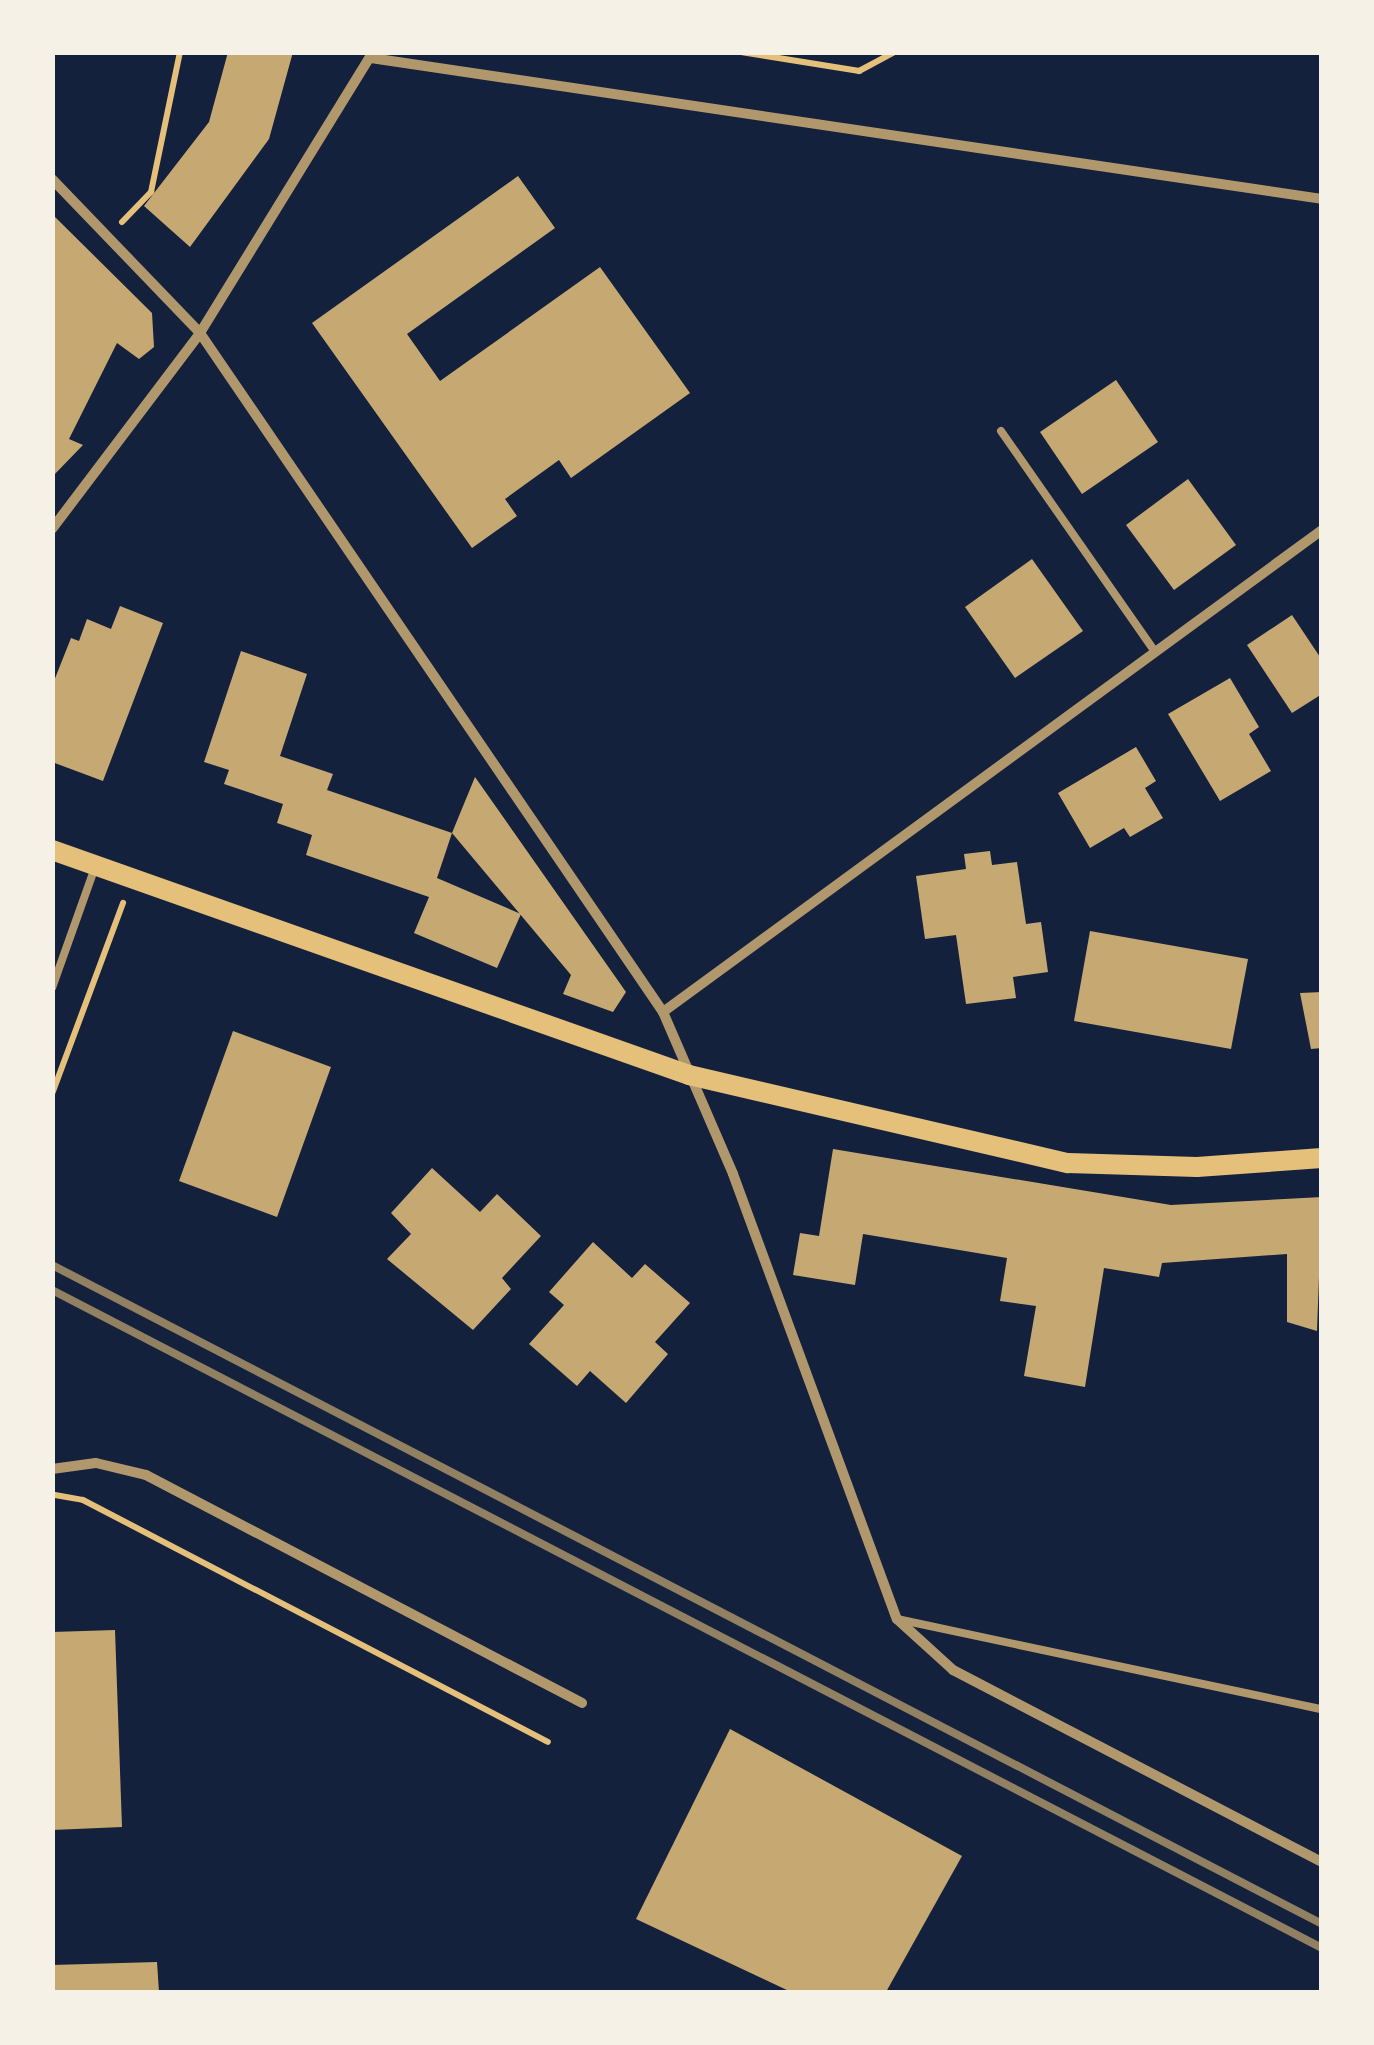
<!DOCTYPE html>
<style>
body{margin:0}
#map{position:relative;width:1374px;height:2045px;overflow:hidden;background:#14213d;font-family:Helvetica,sans-serif}
div>[style]{position:absolute}
.building>*{inset:0;background:#c6a872}
.path>*{height:6px;margin:-3px;padding:0 3px;transform-origin:3px;border-radius:3px;background:#e5c07b}
.service>*{height:8px;margin:-4px;padding:0 4px;transform-origin:4px;border-radius:4px;background:#b1986c}
.minor>*{height:10px;margin:-5px;padding:0 5px;transform-origin:5px;border-radius:5px;background:#b1986c}
.secondary>*{height:20px;margin:-10px;padding:0 10px;transform-origin:10px;border-radius:10px;background:#e5c07b}
.rail>*{height:8px;margin:-4px;padding:0 4px;transform-origin:4px;border-radius:4px;background:#918062}
span{translate:-50% -50%;white-space:nowrap;text-align:center;line-height:1.15;-webkit-text-stroke:9px #f6f1e7;paint-order:stroke}
.frame{position:absolute;inset:0;border:55px solid #f6f1e7;pointer-events:none}
</style>
<div id="map">
<div class="building">
<div style="clip-path:polygon(228px 52px,293px 52px,269px 139px,190px 247px,144px 206px,209px 122px)"></div>
<div style="clip-path:polygon(518px 176px,555px 228px,407px 334px,440px 381px,600px 267px,690px 393px,571px 478px,559px 460px,505px 499px,517px 516px,472px 548px,312px 323px)"></div>
<div style="clip-path:polygon(52px 214px,152px 313px,154px 347px,139px 359px,117px 343px,69px 439px,83px 445px,52px 477px)"></div>
<div style="clip-path:polygon(1116px 380px,1158px 442px,1082px 494px,1040px 432px)"></div>
<div style="clip-path:polygon(1188px 479px,1236px 545px,1174px 590px,1126px 525px)"></div>
<div style="clip-path:polygon(1032px 559px,1083px 631px,1015px 678px,965px 607px)"></div>
<div style="clip-path:polygon(120px 606px,163px 623px,103px 781px,52px 762px,52px 686px,71px 638px,79px 641px,87px 619px,111px 629px)"></div>
<div style="clip-path:polygon(1292px 615px,1322px 660px,1322px 694px,1292px 713px,1247px 645px)"></div>
<div style="clip-path:polygon(241px 651px,307px 674px,280px 756px,333px 774px,327px 790px,452px 833px,437px 878px,521px 914px,497px 968px,414px 933px,429px 897px,306px 855px,312px 835px,277px 823px,283px 804px,224px 784px,229px 770px,204px 762px)"></div>
<div style="clip-path:polygon(1230px 678px,1259px 727px,1249px 734px,1271px 771px,1220px 801px,1168px 714px)"></div>
<div style="clip-path:polygon(1136px 747px,1156px 781px,1145px 788px,1163px 818px,1130px 837px,1124px 828px,1090px 848px,1058px 793px)"></div>
<div style="clip-path:polygon(475px 777px,626px 992px,613px 1012px,563px 994px,571px 975px,452px 833px)"></div>
<div style="clip-path:polygon(990px 851px,992px 865px,1017px 862px,1026px 924px,1041px 922px,1048px 972px,1013px 977px,1016px 998px,966px 1004px,956px 935px,925px 939px,916px 876px,966px 869px,964px 854px)"></div>
<div style="clip-path:polygon(1090px 931px,1248px 959px,1231px 1049px,1074px 1021px)"></div>
<div style="clip-path:polygon(1322px 992px,1322px 1048px,1311px 1049px,1300px 993px)"></div>
<div style="clip-path:polygon(233px 1031px,331px 1067px,277px 1217px,179px 1181px)"></div>
<div style="clip-path:polygon(833px 1149px,1171px 1205px,1322px 1197px,1317px 1331px,1287px 1322px,1287px 1254px,1162px 1263px,1159px 1277px,1104px 1268px,1085px 1387px,1024px 1376px,1036px 1306px,1000px 1301px,1007px 1258px,863px 1234px,855px 1285px,793px 1275px,800px 1233px,819px 1236px)"></div>
<div style="clip-path:polygon(432px 1168px,480px 1212px,497px 1194px,541px 1236px,502px 1278px,511px 1289px,473px 1330px,387px 1259px,411px 1234px,391px 1213px)"></div>
<div style="clip-path:polygon(593px 1242px,632px 1278px,645px 1264px,690px 1303px,655px 1342px,668px 1354px,626px 1403px,590px 1371px,577px 1386px,529px 1344px,564px 1305px,549px 1292px)"></div>
<div style="clip-path:polygon(115px 1630px,122px 1827px,52px 1830px,52px 1632px)"></div>
<div style="clip-path:polygon(730px 1729px,962px 1856px,886px 1992px,791px 1992px,636px 1919px)"></div>
<div style="clip-path:polygon(157px 1962px,159px 1992px,52px 1992px,52px 1965px)"></div>
</div>
<div class="path">
<div style="left:741px;top:52px;width:120px;rotate:9.1deg"></div>
<div style="left:859px;top:71px;width:40px;rotate:-28deg"></div>
<div style="left:122px;top:222px;width:42px;rotate:-46deg"></div>
<div style="left:151px;top:192px;width:143px;rotate:-78.3deg"></div>
<div style="left:52px;top:1094px;width:204px;rotate:-69.6deg"></div>
<div style="left:55px;top:1495px;width:28px;rotate:10deg"></div>
<div style="left:83px;top:1500px;width:524px;rotate:27.49deg"></div>
</div>
<div class="service">
<div style="left:1001px;top:431px;width:269px;rotate:55.1deg"></div>
<div style="left:52px;top:988px;width:125px;rotate:-70.4deg"></div>
<div style="left:897px;top:1619px;width:434px;rotate:12deg"></div>
</div>
<div class="minor">
<div style="left:371px;top:58px;width:961px;rotate:8.43deg"></div>
<div style="left:52px;top:179px;width:214px;rotate:46.1deg"></div>
<div style="left:200px;top:333px;width:822px;rotate:55.71deg"></div>
<div style="left:663px;top:1012px;width:176px;rotate:66.6deg"></div>
<div style="left:733px;top:1174px;width:474px;rotate:69.8deg"></div>
<div style="left:897px;top:1619px;width:76px;rotate:42.3deg"></div>
<div style="left:953px;top:1670px;width:416px;rotate:27.5deg"></div>
<div style="left:52px;top:529px;width:246px;rotate:-52.9deg"></div>
<div style="left:200px;top:333px;width:329px;rotate:-58.4deg"></div>
<div style="left:663px;top:1012px;width:816px;rotate:-36.18deg"></div>
<div style="left:52px;top:1469px;width:44px;rotate:-7.8deg"></div>
<div style="left:96px;top:1463px;width:51px;rotate:13.5deg"></div>
<div style="left:146px;top:1475px;width:492px;rotate:27.6deg"></div>
</div>
<div class="secondary">
<div style="left:52px;top:850px;width:676px;rotate:19.45deg"></div>
<div style="left:689px;top:1075px;width:389px;rotate:13.1deg"></div>
<div style="left:1068px;top:1163px;width:129px;rotate:1.8deg"></div>
<div style="left:1197px;top:1167px;width:125px;rotate:-4.1deg"></div>
</div>
<div class="rail">
<div style="left:52px;top:1265px;width:1431px;rotate:27.42deg"></div>
<div style="left:52px;top:1290px;width:1430px;rotate:27.39deg"></div>
</div>
<div class="frame"></div>
</div>
